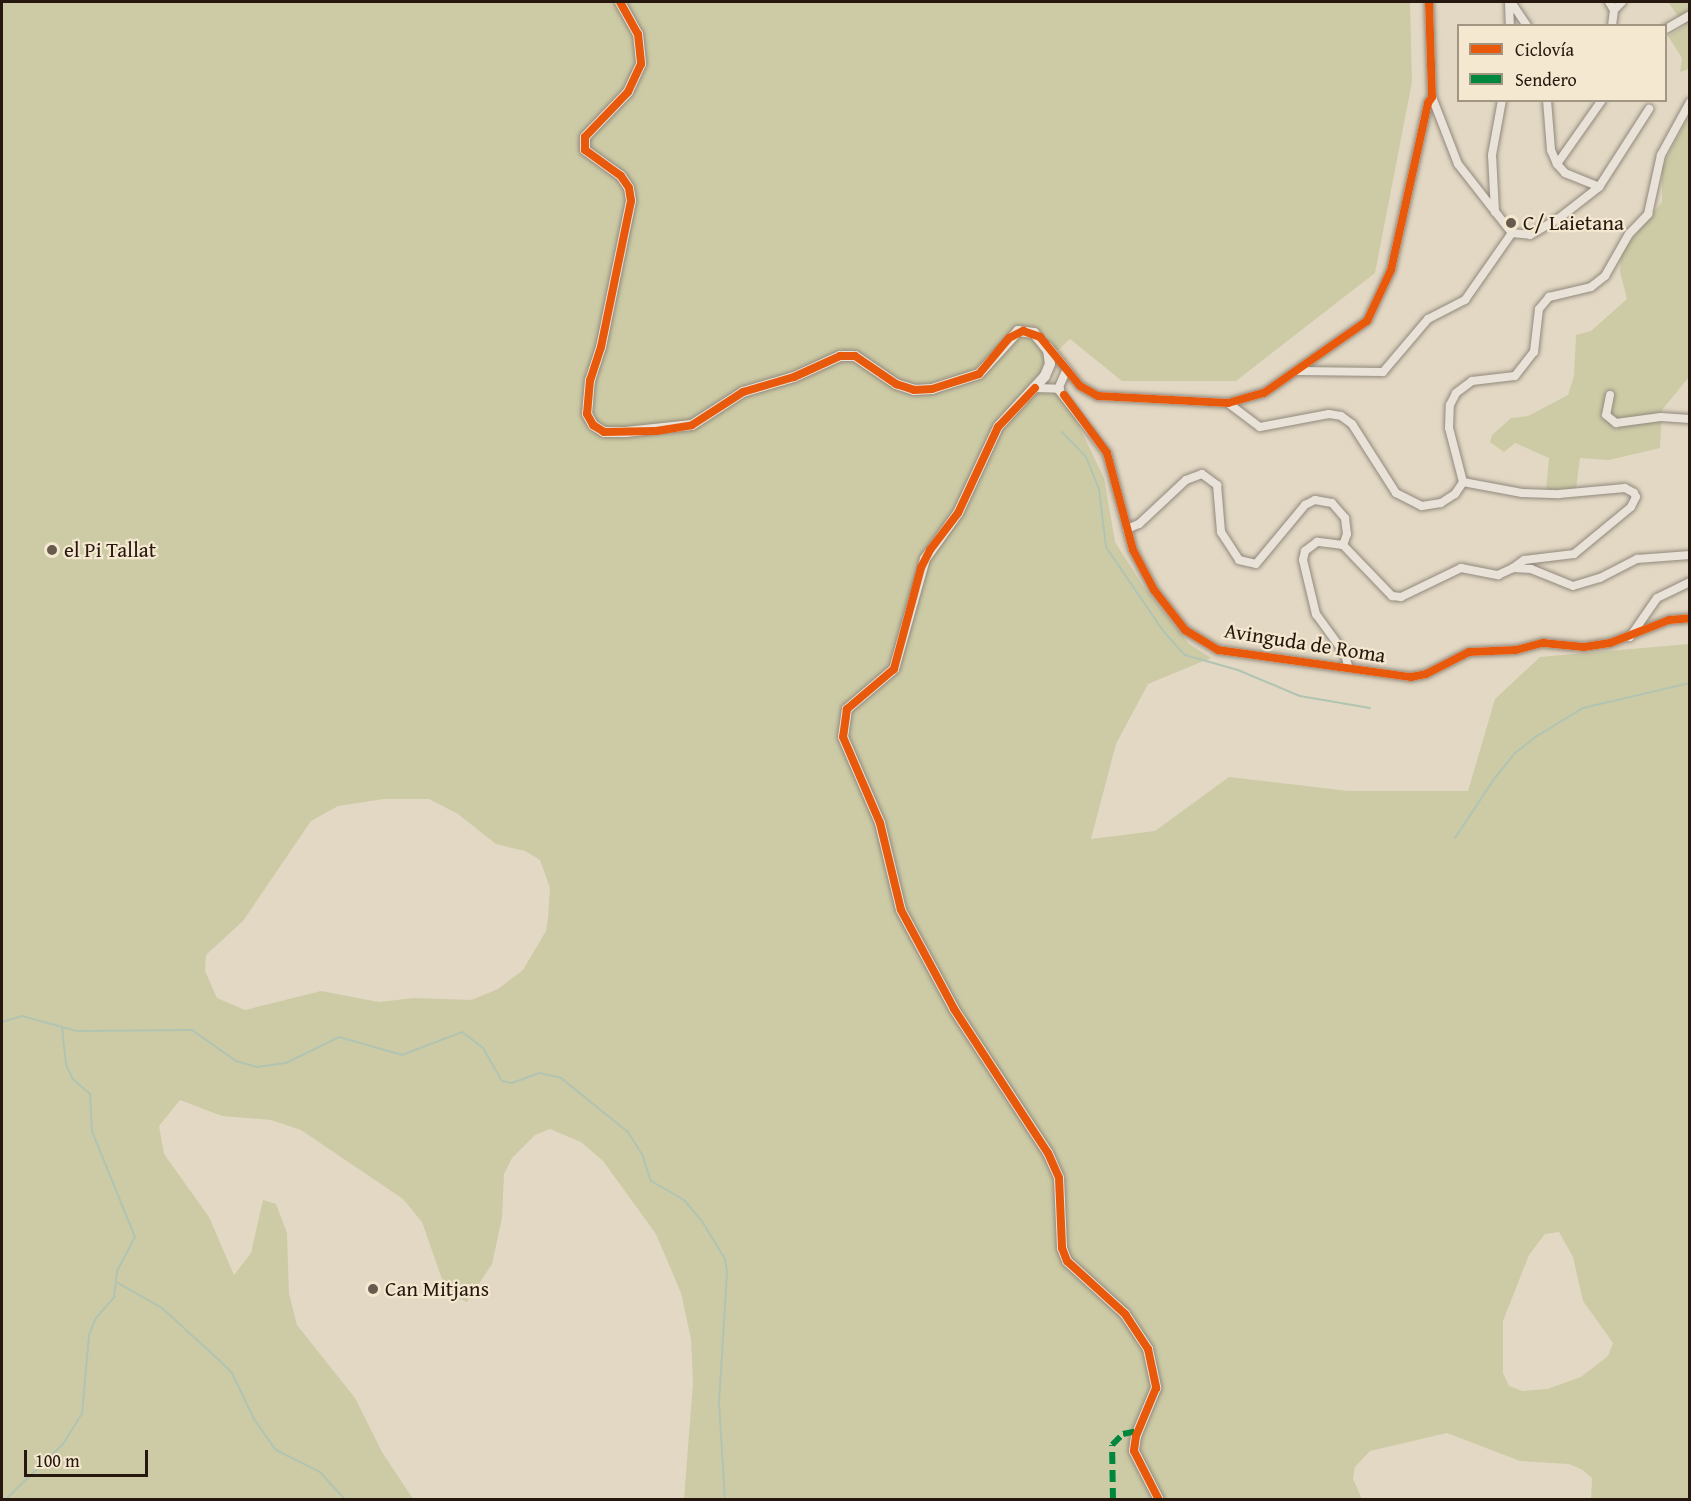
<!DOCTYPE html>
<meta charset="utf-8">
<style>
body{margin:0}
#map{position:relative;width:1691px;height:1501px;overflow:hidden;background:#e3d8c4;font-family:"Gentium Book Plus",serif}
div>[style]{position:absolute}
.green>*{inset:0;background:#cdcba6}
.stream>*{height:2px;margin:-1px;padding:0 1px;transform-origin:1px;border-radius:1px;background:#b1c4b2}
.roads{filter:drop-shadow(0 0 2px #91897c) drop-shadow(0 0 2px #91897c)}
.street>*{height:8px;margin:-4px;padding:0 4px;transform-origin:4px;border-radius:4px;background:#e8e2d8}
.secondary>*{height:10px;margin:-5px;padding:0 5px;transform-origin:5px;border-radius:5px;background:#e8e2d8}
.quiet>*{height:6px;margin-top:-3px;transform-origin:0;background:repeating-linear-gradient(90deg,#00873e 0 12px,transparent 0 18px)}
.cycleway>*{height:8px;margin:-4px;padding:0 4px;transform-origin:4px;border-radius:4px;background:#e8590c}
.dots>*{width:16px;height:16px;translate:-50% -50%;box-sizing:border-box;border:3px solid #f5e8d0;border-radius:50%}
span{translate:-50% -50%;white-space:nowrap;text-align:center;line-height:1.15;-webkit-text-stroke:4.5px #f5e8d0;paint-order:stroke}
.poi-label{font-size:21px;color:#26180e}
.left{translate:0 -50%;text-align:left}
.street-label{font-size:21px;color:#26180e}
.frame{position:absolute;inset:0;border:3px solid #26180e;pointer-events:none}
.legend{position:absolute;left:1457px;top:24px;width:210px;height:78px;box-sizing:border-box;background:#f5e8d0;border:2px solid #a29582;margin:0;padding:8px 10px;list-style:none;font-size:18px;color:#26180e}
.legend li{display:flex;align-items:center;gap:12px;height:30px}
.legend b{width:30px;border:2px solid #a29582}
.scale{position:absolute;left:24px;top:1450px;width:124px;height:27px;box-sizing:border-box;border:3px solid #26180e;border-top:0;padding-left:8px;font-size:18px;line-height:21px;white-space:nowrap;color:#26180e;-webkit-text-stroke:4px #f5e8d0;paint-order:stroke}
</style>
<div id="map">
<div class="green">
<div style="clip-path:polygon(evenodd,2px 2px,1410px 2px,1412px 82px,1375px 273px,1236px 381px,1122px 381px,1070px 339px,1044px 363px,1041px 373px,1076px 420px,1104px 478px,1115px 542px,1143px 586px,1189px 644px,1211px 658px,1148px 684px,1116px 744px,1091px 839px,1155px 831px,1229px 777px,1348px 791px,1468px 791px,1495px 699px,1540px 657px,1689px 644px,1689px 1499px,1591px 1499px,1592px 1478px,1583px 1470px,1569px 1464px,1520px 1461px,1447px 1433px,1370px 1451px,1355px 1467px,1353px 1479px,1362px 1499px,684px 1499px,693px 1383px,691px 1339px,681px 1293px,656px 1234px,603px 1161px,581px 1142px,550px 1129px,535px 1135px,512px 1158px,504px 1174px,502px 1218px,492px 1264px,467px 1302px,452px 1295px,443px 1282px,422px 1222px,403px 1199px,301px 1130px,271px 1120px,222px 1116px,180px 1100px,159px 1126px,164px 1154px,209px 1217px,234px 1275px,251px 1253px,263px 1200px,276px 1204px,287px 1233px,289px 1294px,297px 1325px,355px 1398px,382px 1452px,413px 1499px,2px 1500px,2px 2px,384px 799px,429px 799px,458px 814px,496px 844px,525px 851px,540px 860px,550px 888px,548px 918px,546px 931px,523px 970px,498px 989px,471px 1000px,414px 998px,379px 1002px,321px 991px,245px 1010px,217px 998px,205px 971px,206px 955px,243px 921px,311px 821px,338px 806px,384px 799px,2px 2px,1559px 1232px,1573px 1257px,1583px 1301px,1613px 1343px,1608px 1356px,1581px 1377px,1547px 1389px,1522px 1391px,1509px 1386px,1503px 1373px,1503px 1321px,1529px 1255px,1545px 1234px,1559px 1232px)"></div>
<div style="clip-path:polygon(1668px 2px,1689px 2px,1689px 69px,1680px 72px,1682px 58px,1668px 36px,1685px 26px)"></div>
<div style="clip-path:polygon(1689px 115px,1689px 377px,1662px 410px,1660px 448px,1609px 460px,1580px 458px,1576px 489px,1546px 490px,1549px 458px,1515px 443px,1504px 452px,1490px 442px,1492px 435px,1511px 418px,1528px 416px,1568px 395px,1574px 376px,1576px 335px,1591px 331px,1627px 299px,1620px 272px,1621px 253px,1662px 202px,1662px 167px)"></div>
</div>
<div class="stream">
<div style="left:1062px;top:432px;width:35px;rotate:46deg"></div>
<div style="left:1086px;top:457px;width:35px;rotate:68deg"></div>
<div style="left:1099px;top:489px;width:58px;rotate:83.1deg"></div>
<div style="left:1106px;top:547px;width:103px;rotate:55.7deg"></div>
<div style="left:1164px;top:632px;width:31px;rotate:48deg"></div>
<div style="left:1185px;top:655px;width:55px;rotate:15.8deg"></div>
<div style="left:1238px;top:670px;width:67px;rotate:22.8deg"></div>
<div style="left:1300px;top:696px;width:71px;rotate:9.7deg"></div>
<div style="left:1455px;top:838px;width:71px;rotate:-56.5deg"></div>
<div style="left:1494px;top:779px;width:33px;rotate:-51deg"></div>
<div style="left:1515px;top:753px;width:28px;rotate:-38deg"></div>
<div style="left:1537px;top:736px;width:54px;rotate:-31.3deg"></div>
<div style="left:1583px;top:708px;width:110px;rotate:-13.2deg"></div>
<div style="left:2px;top:1022px;width:21px;rotate:-17deg"></div>
<div style="left:22px;top:1016px;width:57px;rotate:15.3deg"></div>
<div style="left:77px;top:1031px;width:115px;rotate:-0.5deg"></div>
<div style="left:192px;top:1030px;width:54px;rotate:35.2deg"></div>
<div style="left:236px;top:1061px;width:22px;rotate:16deg"></div>
<div style="left:257px;top:1067px;width:29px;rotate:-8deg"></div>
<div style="left:286px;top:1063px;width:59px;rotate:-26.1deg"></div>
<div style="left:339px;top:1037px;width:66px;rotate:15.9deg"></div>
<div style="left:402px;top:1055px;width:64px;rotate:-21deg"></div>
<div style="left:462px;top:1032px;width:26px;rotate:37deg"></div>
<div style="left:483px;top:1048px;width:38px;rotate:60deg"></div>
<div style="left:502px;top:1081px;width:10px;rotate:11deg"></div>
<div style="left:512px;top:1083px;width:30px;rotate:-20deg"></div>
<div style="left:540px;top:1073px;width:22px;rotate:13deg"></div>
<div style="left:561px;top:1078px;width:86px;rotate:38.9deg"></div>
<div style="left:628px;top:1132px;width:26px;rotate:58deg"></div>
<div style="left:642px;top:1154px;width:28px;rotate:72deg"></div>
<div style="left:651px;top:1181px;width:38px;rotate:30deg"></div>
<div style="left:684px;top:1200px;width:30px;rotate:50deg"></div>
<div style="left:703px;top:1223px;width:42px;rotate:58.6deg"></div>
<div style="left:725px;top:1259px;width:13px;rotate:81deg"></div>
<div style="left:727px;top:1272px;width:131px;rotate:93.5deg"></div>
<div style="left:719px;top:1403px;width:97px;rotate:86.5deg"></div>
<div style="left:118px;top:1283px;width:51px;rotate:29.6deg"></div>
<div style="left:162px;top:1308px;width:79px;rotate:42.4deg"></div>
<div style="left:220px;top:1361px;width:17px;rotate:45deg"></div>
<div style="left:232px;top:1373px;width:51px;rotate:64.4deg"></div>
<div style="left:254px;top:1419px;width:38px;rotate:55deg"></div>
<div style="left:276px;top:1450px;width:49px;rotate:26.6deg"></div>
<div style="left:320px;top:1472px;width:38px;rotate:48deg"></div>
<div style="left:5px;top:1500px;width:81px;rotate:-44deg"></div>
<div style="left:63px;top:1444px;width:36px;rotate:-58deg"></div>
<div style="left:82px;top:1414px;width:79px;rotate:-84.9deg"></div>
<div style="left:89px;top:1335px;width:18px;rotate:-68deg"></div>
<div style="left:96px;top:1318px;width:28px;rotate:-49deg"></div>
<div style="left:114px;top:1297px;width:26px;rotate:-83deg"></div>
<div style="left:117px;top:1271px;width:38px;rotate:-62deg"></div>
<div style="left:135px;top:1237px;width:114px;rotate:-112.1deg"></div>
<div style="left:92px;top:1131px;width:37px;rotate:-93deg"></div>
<div style="left:90px;top:1094px;width:23px;rotate:-139deg"></div>
<div style="left:73px;top:1079px;width:16px;rotate:-117deg"></div>
<div style="left:66px;top:1065px;width:38px;rotate:-96deg"></div>
</div>
<div class="roads">
<div class="street">
<div style="left:1509px;top:2px;width:24px;rotate:88deg"></div>
<div style="left:1511px;top:2px;width:29px;rotate:56deg"></div>
<div style="left:1609px;top:2px;width:9px;rotate:58deg"></div>
<div style="left:1612px;top:26px;width:16px;rotate:-83deg"></div>
<div style="left:1614px;top:10px;width:11px;rotate:-45deg"></div>
<div style="left:1666px;top:29px;width:28px;rotate:-30deg"></div>
<div style="left:1432px;top:97px;width:72px;rotate:68.8deg"></div>
<div style="left:1458px;top:164px;width:88px;rotate:52deg"></div>
<div style="left:1547px;top:100px;width:50px;rotate:85.4deg"></div>
<div style="left:1551px;top:150px;width:15px;rotate:67deg"></div>
<div style="left:1557px;top:164px;width:12px;rotate:48deg"></div>
<div style="left:1565px;top:173px;width:37px;rotate:22deg"></div>
<div style="left:1557px;top:164px;width:78px;rotate:-54.9deg"></div>
<div style="left:1495px;top:212px;width:57px;rotate:-93deg"></div>
<div style="left:1492px;top:155px;width:56px;rotate:-79.7deg"></div>
<div style="left:1512px;top:233px;width:18px;rotate:6deg"></div>
<div style="left:1530px;top:235px;width:32px;rotate:-30deg"></div>
<div style="left:1558px;top:219px;width:52px;rotate:-38deg"></div>
<div style="left:1599px;top:187px;width:93px;rotate:-57.3deg"></div>
<div style="left:1048px;top:346px;width:51px;rotate:51.3deg"></div>
<div style="left:1080px;top:386px;width:21px;rotate:29deg"></div>
<div style="left:1098px;top:396px;width:130px;rotate:3.1deg"></div>
<div style="left:1228px;top:403px;width:37px;rotate:-16deg"></div>
<div style="left:1264px;top:393px;width:126px;rotate:-35deg"></div>
<div style="left:1367px;top:321px;width:56px;rotate:-64.8deg"></div>
<div style="left:1391px;top:270px;width:171px;rotate:-77.5deg"></div>
<div style="left:1428px;top:103px;width:7px;rotate:-56deg"></div>
<div style="left:1432px;top:97px;width:95px;rotate:-91.8deg"></div>
<div style="left:1066px;top:371px;width:20px;rotate:114deg"></div>
<div style="left:1058px;top:389px;width:81px;rotate:52.6deg"></div>
<div style="left:1107px;top:453px;width:100px;rotate:75deg"></div>
<div style="left:1133px;top:550px;width:45px;rotate:62.3deg"></div>
<div style="left:1154px;top:590px;width:51px;rotate:52.2deg"></div>
<div style="left:1185px;top:630px;width:39px;rotate:31deg"></div>
<div style="left:1218px;top:650px;width:195px;rotate:8deg"></div>
<div style="left:1411px;top:677px;width:15px;rotate:-11deg"></div>
<div style="left:1426px;top:674px;width:48px;rotate:-27.1deg"></div>
<div style="left:1469px;top:652px;width:47px;rotate:-2.4deg"></div>
<div style="left:1516px;top:650px;width:28px;rotate:-15deg"></div>
<div style="left:1543px;top:643px;width:41px;rotate:5.6deg"></div>
<div style="left:1584px;top:647px;width:26px;rotate:-9deg"></div>
<div style="left:1610px;top:643px;width:63px;rotate:-21.3deg"></div>
<div style="left:1669px;top:620px;width:21px;rotate:-5deg"></div>
<div style="left:1297px;top:371px;width:86px;rotate:0.7deg"></div>
<div style="left:1383px;top:372px;width:70px;rotate:-49.7deg"></div>
<div style="left:1428px;top:319px;width:42px;rotate:-27.2deg"></div>
<div style="left:1465px;top:300px;width:82px;rotate:-55deg"></div>
<div style="left:1035px;top:388px;width:25px;rotate:2deg"></div>
<div style="left:1610px;top:395px;width:20px;rotate:101deg"></div>
<div style="left:1606px;top:415px;width:13px;rotate:39deg"></div>
<div style="left:1616px;top:423px;width:45px;rotate:-7.6deg"></div>
<div style="left:1661px;top:417px;width:29px;rotate:4deg"></div>
<div style="left:1228px;top:403px;width:40px;rotate:37deg"></div>
<div style="left:1260px;top:427px;width:70px;rotate:-10.7deg"></div>
<div style="left:1329px;top:414px;width:12px;rotate:9deg"></div>
<div style="left:1341px;top:416px;width:14px;rotate:36deg"></div>
<div style="left:1352px;top:424px;width:82px;rotate:57.5deg"></div>
<div style="left:1396px;top:493px;width:29px;rotate:27deg"></div>
<div style="left:1422px;top:506px;width:19px;rotate:-9deg"></div>
<div style="left:1441px;top:503px;width:17px;rotate:-33deg"></div>
<div style="left:1455px;top:494px;width:14px;rotate:-56deg"></div>
<div style="left:1463px;top:482px;width:60px;rotate:10.6deg"></div>
<div style="left:1522px;top:493px;width:37px;rotate:2deg"></div>
<div style="left:1559px;top:494px;width:66px;rotate:-5.2deg"></div>
<div style="left:1625px;top:488px;width:10px;rotate:29deg"></div>
<div style="left:1634px;top:493px;width:4px;rotate:63deg"></div>
<div style="left:1636px;top:497px;width:11px;rotate:117deg"></div>
<div style="left:1631px;top:507px;width:74px;rotate:140.5deg"></div>
<div style="left:1574px;top:554px;width:50px;rotate:173.2deg"></div>
<div style="left:1524px;top:560px;width:14px;rotate:144deg"></div>
<div style="left:1463px;top:482px;width:56px;rotate:-104.5deg"></div>
<div style="left:1449px;top:428px;width:23px;rotate:-88deg"></div>
<div style="left:1450px;top:405px;width:13px;rotate:-63deg"></div>
<div style="left:1456px;top:393px;width:20px;rotate:-37deg"></div>
<div style="left:1472px;top:381px;width:43px;rotate:-6.6deg"></div>
<div style="left:1515px;top:376px;width:31px;rotate:-52deg"></div>
<div style="left:1534px;top:352px;width:43px;rotate:-83.4deg"></div>
<div style="left:1539px;top:309px;width:16px;rotate:-50deg"></div>
<div style="left:1549px;top:297px;width:43px;rotate:-13.4deg"></div>
<div style="left:1591px;top:287px;width:18px;rotate:-38deg"></div>
<div style="left:1605px;top:276px;width:48px;rotate:-60.3deg"></div>
<div style="left:1629px;top:234px;width:28px;rotate:-46deg"></div>
<div style="left:1648px;top:214px;width:60px;rotate:-77.6deg"></div>
<div style="left:1661px;top:155px;width:60px;rotate:-61.3deg"></div>
<div style="left:1127px;top:529px;width:13px;rotate:-23deg"></div>
<div style="left:1139px;top:524px;width:64px;rotate:-43.1deg"></div>
<div style="left:1186px;top:480px;width:17px;rotate:-21deg"></div>
<div style="left:1202px;top:474px;width:19px;rotate:36deg"></div>
<div style="left:1217px;top:485px;width:47px;rotate:85.1deg"></div>
<div style="left:1221px;top:532px;width:33px;rotate:57deg"></div>
<div style="left:1239px;top:560px;width:17px;rotate:13deg"></div>
<div style="left:1256px;top:564px;width:77px;rotate:-50.3deg"></div>
<div style="left:1305px;top:505px;width:11px;rotate:-27deg"></div>
<div style="left:1315px;top:500px;width:17px;rotate:10deg"></div>
<div style="left:1332px;top:503px;width:20px;rotate:49deg"></div>
<div style="left:1345px;top:518px;width:16px;rotate:83deg"></div>
<div style="left:1347px;top:534px;width:12px;rotate:110deg"></div>
<div style="left:1343px;top:545px;width:71px;rotate:46.1deg"></div>
<div style="left:1392px;top:596px;width:9px;rotate:6deg"></div>
<div style="left:1401px;top:597px;width:67px;rotate:-25.8deg"></div>
<div style="left:1461px;top:568px;width:38px;rotate:11deg"></div>
<div style="left:1498px;top:575px;width:17px;rotate:-25deg"></div>
<div style="left:1513px;top:568px;width:18px;rotate:3deg"></div>
<div style="left:1531px;top:569px;width:45px;rotate:22deg"></div>
<div style="left:1573px;top:586px;width:28px;rotate:-17deg"></div>
<div style="left:1600px;top:578px;width:42px;rotate:-27.2deg"></div>
<div style="left:1637px;top:559px;width:53px;rotate:-4.3deg"></div>
<div style="left:1343px;top:545px;width:26px;rotate:-173deg"></div>
<div style="left:1317px;top:542px;width:15px;rotate:143deg"></div>
<div style="left:1305px;top:551px;width:9px;rotate:103deg"></div>
<div style="left:1303px;top:560px;width:56px;rotate:76.5deg"></div>
<div style="left:1316px;top:614px;width:49px;rotate:54.1deg"></div>
<div style="left:1345px;top:654px;width:12px;rotate:76deg"></div>
<div style="left:1630px;top:637px;width:47px;rotate:-55.3deg"></div>
<div style="left:1657px;top:598px;width:37px;rotate:-26deg"></div>
</div>
<div class="secondary">
<div style="left:620px;top:2px;width:37px;rotate:61deg"></div>
<div style="left:638px;top:34px;width:30px;rotate:84deg"></div>
<div style="left:641px;top:64px;width:31px;rotate:115deg"></div>
<div style="left:628px;top:92px;width:62px;rotate:133.7deg"></div>
<div style="left:585px;top:137px;width:13px;rotate:90deg"></div>
<div style="left:585px;top:150px;width:44px;rotate:35.8deg"></div>
<div style="left:621px;top:176px;width:14px;rotate:56deg"></div>
<div style="left:629px;top:188px;width:13px;rotate:81deg"></div>
<div style="left:631px;top:201px;width:149px;rotate:101.6deg"></div>
<div style="left:601px;top:347px;width:35px;rotate:108deg"></div>
<div style="left:590px;top:380px;width:34px;rotate:95deg"></div>
<div style="left:587px;top:414px;width:13px;rotate:61deg"></div>
<div style="left:593px;top:425px;width:13px;rotate:32deg"></div>
<div style="left:604px;top:432px;width:22px"></div>
<div style="left:626px;top:432px;width:66px;rotate:-6.1deg"></div>
<div style="left:692px;top:425px;width:61px;rotate:-32.9deg"></div>
<div style="left:743px;top:392px;width:53px;rotate:-16.4deg"></div>
<div style="left:794px;top:377px;width:51px;rotate:-24.5deg"></div>
<div style="left:840px;top:356px;width:15px"></div>
<div style="left:855px;top:356px;width:50px;rotate:34.3deg"></div>
<div style="left:896px;top:384px;width:19px;rotate:18deg"></div>
<div style="left:914px;top:390px;width:18px;rotate:-3deg"></div>
<div style="left:932px;top:389px;width:49px;rotate:-17.7deg"></div>
<div style="left:979px;top:374px;width:58px;rotate:-47.8deg"></div>
<div style="left:1018px;top:331px;width:16px;rotate:7deg"></div>
<div style="left:1034px;top:333px;width:22px;rotate:51deg"></div>
<div style="left:1048px;top:350px;width:14px;rotate:82deg"></div>
<div style="left:1050px;top:364px;width:13px;rotate:113deg"></div>
<div style="left:1045px;top:376px;width:69px;rotate:132.7deg"></div>
<div style="left:998px;top:427px;width:95px;rotate:114.9deg"></div>
<div style="left:958px;top:513px;width:57px;rotate:125.7deg"></div>
<div style="left:925px;top:559px;width:114px;rotate:105.7deg"></div>
<div style="left:894px;top:669px;width:62px;rotate:139.6deg"></div>
<div style="left:847px;top:709px;width:28px;rotate:98deg"></div>
<div style="left:843px;top:737px;width:94px;rotate:66.7deg"></div>
<div style="left:880px;top:823px;width:89px;rotate:76.4deg"></div>
<div style="left:901px;top:910px;width:112px;rotate:61.8deg"></div>
<div style="left:954px;top:1009px;width:172px;rotate:56.9deg"></div>
<div style="left:1048px;top:1153px;width:27px;rotate:66deg"></div>
<div style="left:1059px;top:1178px;width:70px;rotate:87.5deg"></div>
<div style="left:1062px;top:1248px;width:14px;rotate:69deg"></div>
<div style="left:1067px;top:1261px;width:79px;rotate:42.4deg"></div>
<div style="left:1125px;top:1314px;width:42px;rotate:56.7deg"></div>
<div style="left:1148px;top:1349px;width:40px;rotate:78deg"></div>
<div style="left:1156px;top:1388px;width:52px;rotate:112.6deg"></div>
<div style="left:1136px;top:1436px;width:15px;rotate:98deg"></div>
<div style="left:1134px;top:1451px;width:55px;rotate:63deg"></div>
</div>
</div>
<div class="quiet">
<div style="left:1113px;top:1500px;width:55px;rotate:-91deg"></div>
<div style="left:1112px;top:1445px;width:16px;rotate:-45deg"></div>
<div style="left:1123px;top:1434px;width:14px;rotate:-12deg"></div>
</div>
<div class="cycleway">
<div style="left:620px;top:2px;width:37px;rotate:61deg"></div>
<div style="left:638px;top:34px;width:30px;rotate:84deg"></div>
<div style="left:641px;top:64px;width:31px;rotate:115deg"></div>
<div style="left:628px;top:92px;width:62px;rotate:133.7deg"></div>
<div style="left:585px;top:137px;width:13px;rotate:90deg"></div>
<div style="left:585px;top:150px;width:44px;rotate:35.8deg"></div>
<div style="left:621px;top:176px;width:14px;rotate:56deg"></div>
<div style="left:629px;top:188px;width:13px;rotate:81deg"></div>
<div style="left:631px;top:201px;width:149px;rotate:101.6deg"></div>
<div style="left:601px;top:347px;width:35px;rotate:108deg"></div>
<div style="left:590px;top:380px;width:34px;rotate:95deg"></div>
<div style="left:587px;top:414px;width:13px;rotate:61deg"></div>
<div style="left:593px;top:425px;width:13px;rotate:32deg"></div>
<div style="left:604px;top:432px;width:52px;rotate:-1.1deg"></div>
<div style="left:656px;top:431px;width:36px;rotate:-9deg"></div>
<div style="left:692px;top:425px;width:61px;rotate:-32.9deg"></div>
<div style="left:743px;top:392px;width:53px;rotate:-16.4deg"></div>
<div style="left:794px;top:377px;width:51px;rotate:-24.5deg"></div>
<div style="left:840px;top:356px;width:15px"></div>
<div style="left:855px;top:356px;width:50px;rotate:34.3deg"></div>
<div style="left:896px;top:384px;width:19px;rotate:18deg"></div>
<div style="left:914px;top:390px;width:18px;rotate:-3deg"></div>
<div style="left:932px;top:389px;width:49px;rotate:-17.7deg"></div>
<div style="left:979px;top:374px;width:47px;rotate:-50.2deg"></div>
<div style="left:1009px;top:338px;width:16px;rotate:-27deg"></div>
<div style="left:1023px;top:331px;width:18px;rotate:19deg"></div>
<div style="left:1040px;top:337px;width:63px;rotate:50.8deg"></div>
<div style="left:1080px;top:386px;width:21px;rotate:29deg"></div>
<div style="left:1098px;top:396px;width:130px;rotate:3.1deg"></div>
<div style="left:1228px;top:403px;width:37px;rotate:-16deg"></div>
<div style="left:1264px;top:393px;width:126px;rotate:-35deg"></div>
<div style="left:1367px;top:321px;width:56px;rotate:-64.8deg"></div>
<div style="left:1391px;top:270px;width:171px;rotate:-77.5deg"></div>
<div style="left:1428px;top:103px;width:7px;rotate:-56deg"></div>
<div style="left:1432px;top:97px;width:95px;rotate:-91.8deg"></div>
<div style="left:1035px;top:388px;width:54px;rotate:133.5deg"></div>
<div style="left:998px;top:427px;width:95px;rotate:114.9deg"></div>
<div style="left:958px;top:513px;width:46px;rotate:127.1deg"></div>
<div style="left:930px;top:550px;width:20px;rotate:117deg"></div>
<div style="left:921px;top:568px;width:105px;rotate:105deg"></div>
<div style="left:894px;top:669px;width:62px;rotate:139.6deg"></div>
<div style="left:847px;top:709px;width:28px;rotate:98deg"></div>
<div style="left:843px;top:737px;width:94px;rotate:66.7deg"></div>
<div style="left:880px;top:823px;width:89px;rotate:76.4deg"></div>
<div style="left:901px;top:910px;width:112px;rotate:61.8deg"></div>
<div style="left:954px;top:1009px;width:172px;rotate:56.9deg"></div>
<div style="left:1048px;top:1153px;width:27px;rotate:66deg"></div>
<div style="left:1059px;top:1178px;width:70px;rotate:87.5deg"></div>
<div style="left:1062px;top:1248px;width:14px;rotate:69deg"></div>
<div style="left:1067px;top:1261px;width:79px;rotate:42.4deg"></div>
<div style="left:1125px;top:1314px;width:42px;rotate:56.7deg"></div>
<div style="left:1148px;top:1349px;width:40px;rotate:78deg"></div>
<div style="left:1156px;top:1388px;width:52px;rotate:112.6deg"></div>
<div style="left:1136px;top:1436px;width:15px;rotate:98deg"></div>
<div style="left:1134px;top:1451px;width:55px;rotate:63deg"></div>
<div style="left:1064px;top:395px;width:72px;rotate:53.4deg"></div>
<div style="left:1107px;top:453px;width:100px;rotate:75deg"></div>
<div style="left:1133px;top:550px;width:45px;rotate:62.3deg"></div>
<div style="left:1154px;top:590px;width:51px;rotate:52.2deg"></div>
<div style="left:1185px;top:630px;width:39px;rotate:31deg"></div>
<div style="left:1218px;top:650px;width:195px;rotate:8deg"></div>
<div style="left:1411px;top:677px;width:15px;rotate:-11deg"></div>
<div style="left:1426px;top:674px;width:48px;rotate:-27.1deg"></div>
<div style="left:1469px;top:652px;width:47px;rotate:-2.4deg"></div>
<div style="left:1516px;top:650px;width:28px;rotate:-15deg"></div>
<div style="left:1543px;top:643px;width:41px;rotate:5.6deg"></div>
<div style="left:1584px;top:647px;width:26px;rotate:-9deg"></div>
<div style="left:1610px;top:643px;width:63px;rotate:-21.3deg"></div>
<div style="left:1669px;top:620px;width:21px;rotate:-5deg"></div>
</div>
<div class="dots">
<div style="left:1511px;top:223px;background:#685b4e"></div>
<div style="left:52px;top:550px;background:#685b4e"></div>
<div style="left:373px;top:1289px;background:#685b4e"></div>
</div>
<div class="poi-label">
<span class="left" style="left:1523px;top:223px">C/ Laietana</span>
<span class="left" style="left:64px;top:550px">el Pi Tallat</span>
<span class="left" style="left:385px;top:1289px">Can Mitjans</span>
</div>
<div class="street-label">
<span style="left:1305px;top:643px;rotate:9deg">Avinguda de Roma</span>
</div>
<div class="frame"></div>
<ul class="legend">
<li><b style="height:8px;background:#e8590c"></b>Ciclovía</li>
<li><b style="height:8px;background:#00873e"></b>Sendero</li>
</ul>
<div class="scale">100 m</div>
</div>
